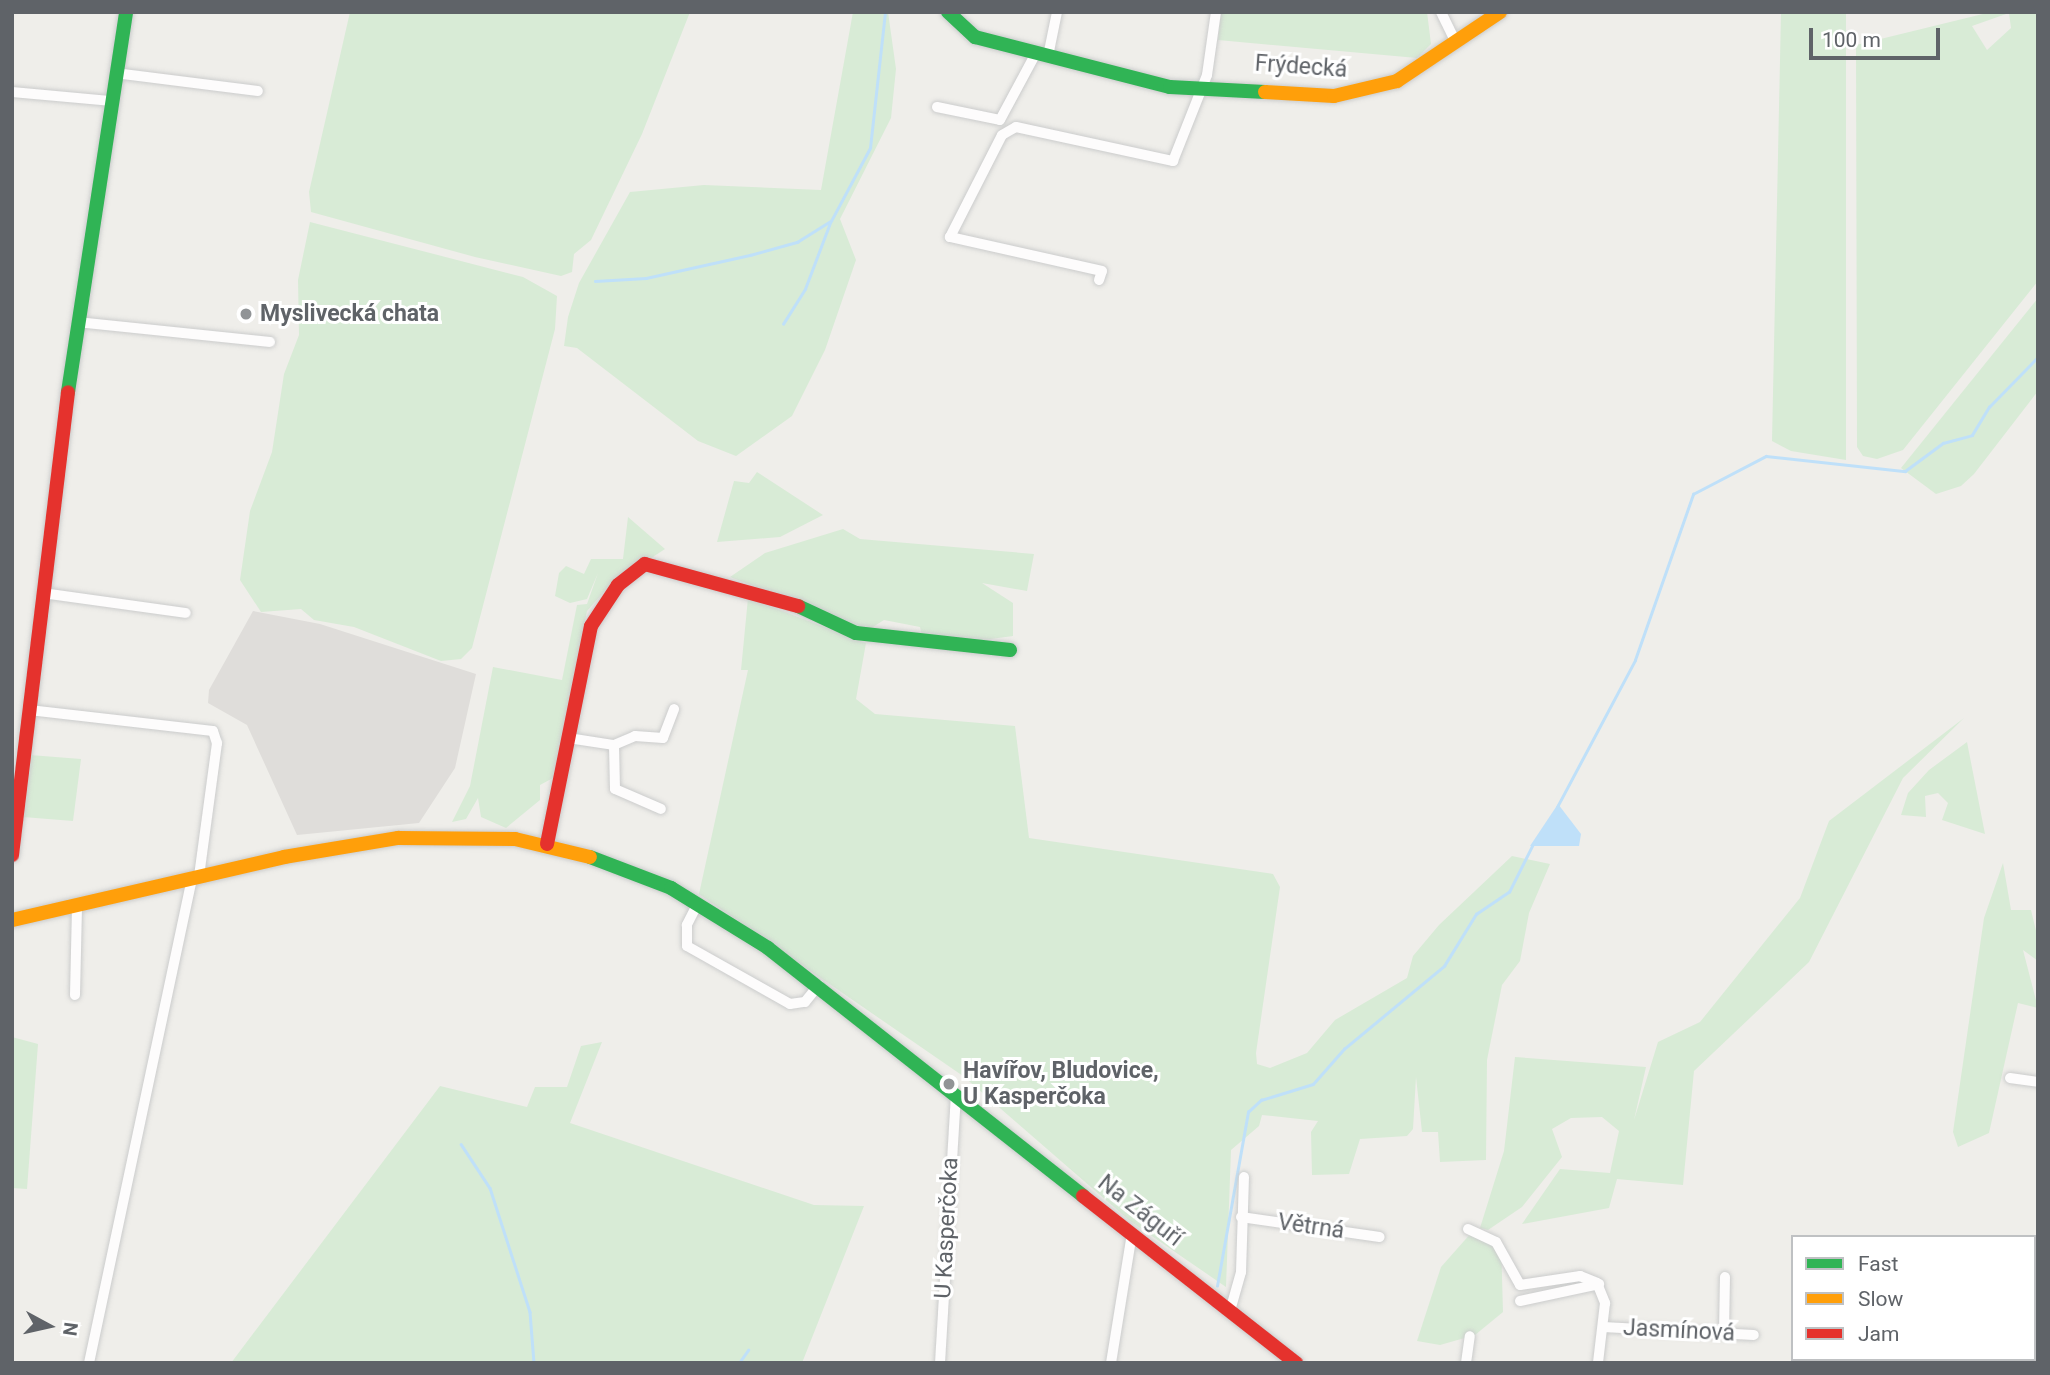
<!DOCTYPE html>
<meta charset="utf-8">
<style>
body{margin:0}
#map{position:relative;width:2050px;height:1375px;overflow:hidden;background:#efeeea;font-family:Roboto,sans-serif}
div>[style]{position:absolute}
.industrial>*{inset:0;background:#dfddda}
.green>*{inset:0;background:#d8ebd6}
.water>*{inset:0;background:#bfe0f9}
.stream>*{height:2.5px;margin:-1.25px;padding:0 1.25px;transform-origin:1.25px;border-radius:1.25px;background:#bfe0f9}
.roads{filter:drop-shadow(0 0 2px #cbcccc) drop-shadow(0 0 2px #cbcccc)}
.street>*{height:10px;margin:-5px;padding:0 5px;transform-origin:5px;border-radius:5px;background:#fdfcfc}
.fast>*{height:14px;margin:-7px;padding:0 7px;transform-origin:7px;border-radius:7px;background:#30b455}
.slow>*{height:14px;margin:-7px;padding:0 7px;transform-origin:7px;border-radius:7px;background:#ff9f0a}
.jam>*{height:14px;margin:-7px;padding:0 7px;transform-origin:7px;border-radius:7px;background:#e5322d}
.dots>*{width:19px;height:19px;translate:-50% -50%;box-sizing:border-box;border:4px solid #fff;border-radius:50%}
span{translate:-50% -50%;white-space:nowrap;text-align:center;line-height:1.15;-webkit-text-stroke:6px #fff;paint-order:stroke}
.street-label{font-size:23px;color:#5f6368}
.poi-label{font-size:23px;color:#5f6368;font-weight:700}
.left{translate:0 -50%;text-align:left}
.frame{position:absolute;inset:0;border:14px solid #5f6368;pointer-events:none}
.legend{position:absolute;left:1791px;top:1235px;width:245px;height:126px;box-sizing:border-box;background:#fff;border:2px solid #bfc1c3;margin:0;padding:9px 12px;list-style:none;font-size:21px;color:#5f6368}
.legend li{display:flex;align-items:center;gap:14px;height:35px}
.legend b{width:35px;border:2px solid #bfc1c3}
.north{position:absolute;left:14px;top:1291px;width:70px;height:70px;-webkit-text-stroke:5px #fff;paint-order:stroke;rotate:98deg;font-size:19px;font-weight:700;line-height:28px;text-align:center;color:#5f6368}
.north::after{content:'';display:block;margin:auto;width:24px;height:32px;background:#5f6368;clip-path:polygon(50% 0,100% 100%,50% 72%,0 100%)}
.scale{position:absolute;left:1809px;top:28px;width:131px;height:32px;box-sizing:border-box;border:4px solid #5f6368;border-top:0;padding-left:9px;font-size:21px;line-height:24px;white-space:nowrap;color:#5f6368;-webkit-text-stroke:5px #fff;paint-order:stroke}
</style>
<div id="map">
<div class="industrial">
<div style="clip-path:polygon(253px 611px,320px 624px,476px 674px,455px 768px,419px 823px,297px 835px,247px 725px,208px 703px,209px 690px)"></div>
</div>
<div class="green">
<div style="clip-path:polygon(350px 12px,690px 12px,642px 134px,591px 240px,574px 254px,572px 272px,561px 276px,475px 257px,311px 212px,309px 192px)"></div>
<div style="clip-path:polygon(853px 12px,888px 12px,896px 69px,891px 118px,840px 219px,856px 260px,825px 350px,792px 416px,736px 456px,698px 441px,577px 348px,564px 346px,568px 317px,579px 283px,630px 192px,704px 185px,821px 190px)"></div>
<div style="clip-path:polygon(1221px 12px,1427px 12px,1431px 44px,1417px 58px,1218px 40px)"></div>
<div style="clip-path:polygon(1781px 12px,1846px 12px,1846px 460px,1791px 451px,1772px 441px)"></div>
<div style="clip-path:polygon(evenodd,1991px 12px,2038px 12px,2038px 281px,1903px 450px,1877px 459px,1863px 456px,1857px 447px,1856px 45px,1991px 12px,2009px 13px,2011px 28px,1987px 50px,1972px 26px,2009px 13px)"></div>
<div style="clip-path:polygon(310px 222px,523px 277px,557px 296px,555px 329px,472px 648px,461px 659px,441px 661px,354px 627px,314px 620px,301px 609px,261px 612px,240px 580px,250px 511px,272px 452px,284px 374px,299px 335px,298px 280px)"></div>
<div style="clip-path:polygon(2038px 298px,2038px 391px,1974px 474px,1961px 486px,1936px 494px,1901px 468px)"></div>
<div style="clip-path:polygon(757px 472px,823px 515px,780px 537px,717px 542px,734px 481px,749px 483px)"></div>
<div style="clip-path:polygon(628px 517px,665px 549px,610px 585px,587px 611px,553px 778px,540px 785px,540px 800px,506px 828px,481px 817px,478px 798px,466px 819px,452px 822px,470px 786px,493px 667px,562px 680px,577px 605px,587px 604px,598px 573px,587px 599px,570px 603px,555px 596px,559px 573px,566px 566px,584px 574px,591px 559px,623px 559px)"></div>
<div style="clip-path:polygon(843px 529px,860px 539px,1034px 554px,1027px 591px,982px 583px,1013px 603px,1013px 636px,976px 641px,922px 635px,920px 627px,884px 620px,868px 630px,730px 577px,765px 553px)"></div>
<div style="clip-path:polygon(748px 598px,866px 643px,856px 699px,875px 714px,1015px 726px,1029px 838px,1273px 874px,1280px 887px,1256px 1053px,1257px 1064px,1270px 1068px,1307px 1053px,1335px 1020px,1407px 978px,1413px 956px,1439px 925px,1512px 856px,1550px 864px,1529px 913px,1520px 961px,1502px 985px,1487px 1060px,1486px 1160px,1440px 1162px,1438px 1132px,1422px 1132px,1416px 1077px,1413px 1129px,1407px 1136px,1360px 1139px,1349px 1174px,1312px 1175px,1311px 1132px,1318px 1121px,1262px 1115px,1259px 1126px,1231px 1150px,1226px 1287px,1130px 1221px,963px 1076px,699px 894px,748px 670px,741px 670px)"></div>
<div style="clip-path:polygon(1964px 718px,1903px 778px,1809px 962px,1694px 1071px,1683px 1185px,1617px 1179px,1609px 1208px,1522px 1224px,1560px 1169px,1610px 1173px,1619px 1131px,1602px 1117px,1571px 1118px,1552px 1129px,1562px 1157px,1522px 1207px,1488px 1230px,1480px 1228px,1504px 1151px,1515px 1057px,1646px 1067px,1634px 1120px,1658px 1042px,1700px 1022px,1800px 898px,1829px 821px)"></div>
<div style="clip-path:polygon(1967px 742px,1985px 834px,1942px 820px,1948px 803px,1938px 793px,1925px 796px,1926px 817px,1901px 815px,1908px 793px,1929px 770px)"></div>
<div style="clip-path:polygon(30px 755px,81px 759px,73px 821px,23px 817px)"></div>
<div style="clip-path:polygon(2003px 863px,2011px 910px,2031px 910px,2038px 939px,2038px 961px,2023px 950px,2038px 1008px,2018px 1003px,1989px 1133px,1958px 1147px,1953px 1132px,1984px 918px)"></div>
<div style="clip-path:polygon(12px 1037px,38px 1044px,27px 1189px,12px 1188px)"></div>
<div style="clip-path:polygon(602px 1042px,570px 1123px,814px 1205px,864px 1206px,802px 1363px,231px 1363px,440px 1086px,527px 1107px,535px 1087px,567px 1087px,581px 1046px)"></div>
<div style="clip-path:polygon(1472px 1232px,1501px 1241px,1503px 1312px,1475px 1335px,1440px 1345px,1417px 1341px,1441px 1267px)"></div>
</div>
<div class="water">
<div style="clip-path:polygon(1558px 804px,1581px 834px,1579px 846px,1530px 846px)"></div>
</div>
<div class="stream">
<div style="left:595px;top:281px;width:51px;rotate:-3.4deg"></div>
<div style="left:646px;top:278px;width:107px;rotate:-12.5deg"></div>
<div style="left:750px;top:255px;width:49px;rotate:-15.5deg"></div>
<div style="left:797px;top:242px;width:40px;rotate:-32deg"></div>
<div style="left:831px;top:221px;width:83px;rotate:-61.9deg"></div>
<div style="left:870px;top:148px;width:137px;rotate:-83.7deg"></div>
<div style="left:783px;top:324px;width:41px;rotate:-57.8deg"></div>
<div style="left:805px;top:289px;width:71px;rotate:-69.3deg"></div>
<div style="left:1557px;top:807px;width:166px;rotate:-62deg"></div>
<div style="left:1635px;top:660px;width:176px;rotate:-70.7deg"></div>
<div style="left:1693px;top:494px;width:82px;rotate:-27.5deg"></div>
<div style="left:1766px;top:456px;width:140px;rotate:6.2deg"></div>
<div style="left:1905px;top:471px;width:47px;rotate:-36.4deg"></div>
<div style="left:1943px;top:443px;width:30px;rotate:-15deg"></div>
<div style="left:1972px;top:435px;width:33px;rotate:-59deg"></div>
<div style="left:1989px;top:407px;width:70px;rotate:-45.6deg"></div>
<div style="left:461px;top:1144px;width:53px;rotate:56.6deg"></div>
<div style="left:490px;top:1188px;width:130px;rotate:72.1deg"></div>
<div style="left:530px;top:1312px;width:51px;rotate:85.5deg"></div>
<div style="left:1217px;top:1286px;width:177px;rotate:-79.9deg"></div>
<div style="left:1248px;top:1112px;width:18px;rotate:-43deg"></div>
<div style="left:1261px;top:1100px;width:54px;rotate:-17.1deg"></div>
<div style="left:1313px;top:1084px;width:47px;rotate:-48.5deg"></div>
<div style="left:1344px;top:1049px;width:130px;rotate:-39.7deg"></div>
<div style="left:1444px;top:966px;width:61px;rotate:-58.4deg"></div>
<div style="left:1476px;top:914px;width:40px;rotate:-34deg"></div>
<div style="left:1509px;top:892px;width:54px;rotate:-63.4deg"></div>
<div style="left:739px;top:1363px;width:16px;rotate:-55deg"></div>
</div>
<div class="roads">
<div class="street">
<div style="left:1441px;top:12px;width:34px;rotate:64deg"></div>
<div style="left:1048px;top:56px;width:45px;rotate:-78.4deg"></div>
<div style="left:115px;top:73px;width:144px;rotate:7.2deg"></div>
<div style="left:12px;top:92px;width:98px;rotate:5.2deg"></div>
<div style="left:937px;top:107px;width:64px;rotate:11.7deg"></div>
<div style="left:1000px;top:120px;width:76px;rotate:-61.8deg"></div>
<div style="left:1099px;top:280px;width:9px;rotate:-72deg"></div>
<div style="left:1102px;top:271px;width:156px;rotate:-167.4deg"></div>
<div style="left:950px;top:237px;width:114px;rotate:-63deg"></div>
<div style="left:1002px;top:135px;width:16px;rotate:-30deg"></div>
<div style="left:1016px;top:127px;width:161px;rotate:12.2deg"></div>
<div style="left:1173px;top:161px;width:92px;rotate:-68.4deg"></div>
<div style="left:1207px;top:75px;width:64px;rotate:-81.9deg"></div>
<div style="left:77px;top:322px;width:194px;rotate:5.9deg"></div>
<div style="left:42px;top:593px;width:145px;rotate:7.9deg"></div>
<div style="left:29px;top:710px;width:185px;rotate:6.5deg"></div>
<div style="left:213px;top:731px;width:13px;rotate:72deg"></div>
<div style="left:217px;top:743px;width:134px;rotate:97.7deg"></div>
<div style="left:568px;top:738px;width:47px;rotate:8.7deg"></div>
<div style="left:614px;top:745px;width:44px;rotate:88.7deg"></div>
<div style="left:615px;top:789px;width:50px;rotate:23.5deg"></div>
<div style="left:614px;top:745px;width:23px;rotate:-23deg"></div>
<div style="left:635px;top:736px;width:28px;rotate:4deg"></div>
<div style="left:663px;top:738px;width:31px;rotate:-69deg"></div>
<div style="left:698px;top:903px;width:25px;rotate:117deg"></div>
<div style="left:687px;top:925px;width:21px;rotate:90deg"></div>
<div style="left:687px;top:946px;width:118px;rotate:29.4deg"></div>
<div style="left:790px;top:1004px;width:15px;rotate:-8deg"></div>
<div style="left:805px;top:1002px;width:22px;rotate:-51deg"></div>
<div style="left:75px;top:995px;width:90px;rotate:-88.7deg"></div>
<div style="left:2010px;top:1078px;width:28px;rotate:8deg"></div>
<div style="left:1241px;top:1217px;width:140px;rotate:8.2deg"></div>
<div style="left:1468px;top:1229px;width:31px;rotate:25deg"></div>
<div style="left:1496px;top:1242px;width:49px;rotate:60.8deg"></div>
<div style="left:1520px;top:1285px;width:61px;rotate:-8.5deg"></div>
<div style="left:1580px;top:1276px;width:18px;rotate:22deg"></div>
<div style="left:1597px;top:1283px;width:22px;rotate:68deg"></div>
<div style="left:1605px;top:1303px;width:60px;rotate:96.7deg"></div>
<div style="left:1520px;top:1301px;width:81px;rotate:-12.1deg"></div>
<div style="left:1230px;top:1311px;width:41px;rotate:-74.2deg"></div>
<div style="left:1241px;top:1272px;width:95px;rotate:-88.2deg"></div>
<div style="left:1603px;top:1327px;width:151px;rotate:3deg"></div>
<div style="left:1724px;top:1333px;width:56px;rotate:-89deg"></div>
<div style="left:89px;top:1363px;width:497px;rotate:-78deg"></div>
<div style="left:940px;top:1363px;width:269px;rotate:-86.6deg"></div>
<div style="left:1111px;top:1363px;width:131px;rotate:-80.8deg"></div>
<div style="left:1466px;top:1363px;width:27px;rotate:-82deg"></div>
<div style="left:1991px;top:1363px;width:4px;rotate:-90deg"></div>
</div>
<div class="fast">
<div style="left:948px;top:12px;width:37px;rotate:43deg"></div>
<div style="left:975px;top:37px;width:201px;rotate:14.4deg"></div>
<div style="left:1170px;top:87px;width:95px;rotate:3deg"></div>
<div style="left:68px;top:392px;width:384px;rotate:-81.3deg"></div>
<div style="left:798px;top:606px;width:64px;rotate:25deg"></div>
<div style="left:856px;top:633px;width:155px;rotate:6.3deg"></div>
<div style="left:590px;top:857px;width:87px;rotate:20.9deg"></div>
<div style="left:671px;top:888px;width:114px;rotate:31.7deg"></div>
<div style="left:768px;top:948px;width:401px;rotate:38.2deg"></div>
<div style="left:1916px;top:1363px;width:5px;rotate:-53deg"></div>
</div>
<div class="slow">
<div style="left:1265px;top:92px;width:69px;rotate:3.3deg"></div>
<div style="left:1334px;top:96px;width:65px;rotate:-13.4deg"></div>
<div style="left:1397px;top:81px;width:124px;rotate:-33.8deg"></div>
<div style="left:12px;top:920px;width:279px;rotate:-13deg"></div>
<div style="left:284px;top:857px;width:116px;rotate:-9.5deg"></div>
<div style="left:398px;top:838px;width:117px;rotate:0.5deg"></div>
<div style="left:515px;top:839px;width:77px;rotate:13.5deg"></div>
</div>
<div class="jam">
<div style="left:547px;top:844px;width:222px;rotate:-78.6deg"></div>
<div style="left:591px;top:626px;width:49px;rotate:-56.6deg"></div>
<div style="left:618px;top:585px;width:34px;rotate:-38deg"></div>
<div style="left:645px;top:564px;width:159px;rotate:15.4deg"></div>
<div style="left:12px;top:855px;width:466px;rotate:-83.1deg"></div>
<div style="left:1083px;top:1196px;width:271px;rotate:38.1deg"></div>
<div style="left:2034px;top:1252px;width:5px;rotate:-37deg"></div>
</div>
</div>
<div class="dots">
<div style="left:246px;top:314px;background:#919496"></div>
<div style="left:949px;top:1084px;background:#919496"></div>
</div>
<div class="street-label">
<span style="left:1301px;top:67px;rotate:4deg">Frýdecká</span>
<span style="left:1140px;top:1211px;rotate:38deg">Na Záguří</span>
<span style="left:1311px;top:1227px;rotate:8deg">Větrná</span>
<span style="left:947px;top:1228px;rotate:-87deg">U Kasperčoka</span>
<span style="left:1679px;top:1331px;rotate:3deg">Jasmínová</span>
</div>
<div class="poi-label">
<span class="left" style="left:260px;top:314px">Myslivecká chata</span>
<span class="left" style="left:963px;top:1084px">Havířov, Bludovice,<br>U Kasperčoka</span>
</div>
<div class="frame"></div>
<ul class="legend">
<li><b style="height:9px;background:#30b455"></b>Fast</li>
<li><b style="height:9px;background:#ff9f0a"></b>Slow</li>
<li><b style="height:9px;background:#e5322d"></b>Jam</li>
</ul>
<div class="north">N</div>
<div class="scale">100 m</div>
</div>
